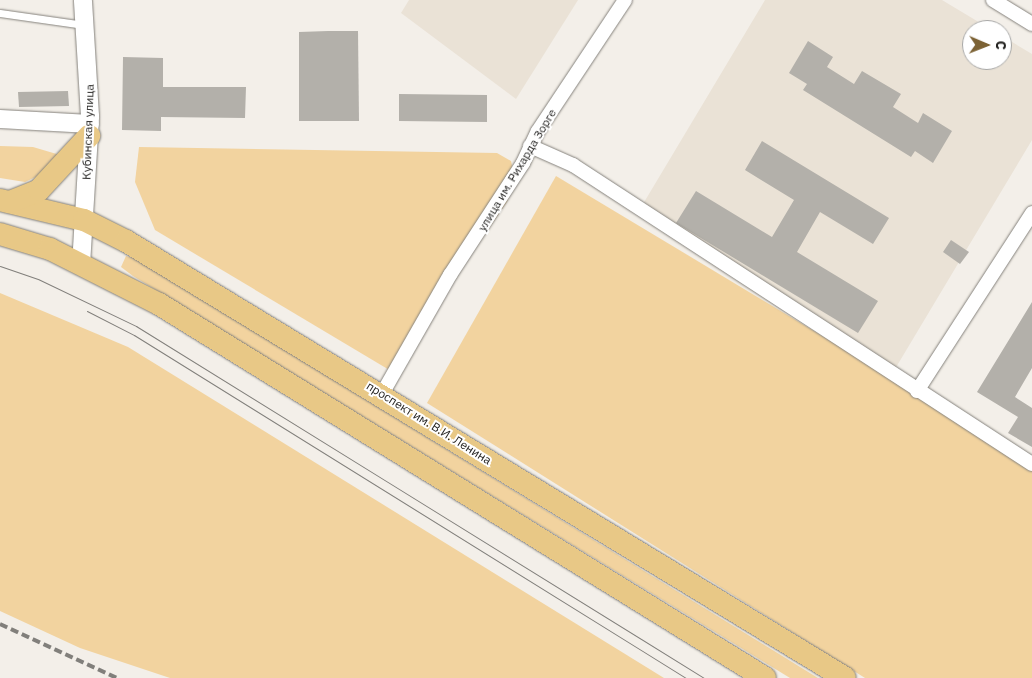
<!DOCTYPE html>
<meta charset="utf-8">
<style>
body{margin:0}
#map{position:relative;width:1032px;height:678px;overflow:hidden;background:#f3efe9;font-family:"IBM Plex Sans",sans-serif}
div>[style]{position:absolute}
.built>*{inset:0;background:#eae2d6}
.green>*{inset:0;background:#f2d39f}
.building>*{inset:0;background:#b3b0aa}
.roads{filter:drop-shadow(0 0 1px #85827c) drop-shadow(0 0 1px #85827c)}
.service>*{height:7px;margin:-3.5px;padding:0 3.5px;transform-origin:3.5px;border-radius:3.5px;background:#fff}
.minor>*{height:14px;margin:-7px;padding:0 7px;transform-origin:7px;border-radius:7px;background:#fff}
.tertiary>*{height:18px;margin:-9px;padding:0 9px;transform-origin:9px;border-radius:9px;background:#fff}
.primary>*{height:22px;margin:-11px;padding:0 11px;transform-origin:11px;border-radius:11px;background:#e8c886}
.tram>*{height:1px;margin:-0.5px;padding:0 0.5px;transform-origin:0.5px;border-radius:0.5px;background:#817f7b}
.rail>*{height:4px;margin-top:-2px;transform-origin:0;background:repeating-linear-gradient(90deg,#817f7b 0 8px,transparent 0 12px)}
span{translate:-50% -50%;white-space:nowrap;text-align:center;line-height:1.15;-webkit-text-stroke:4px #fff;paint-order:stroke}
.street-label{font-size:12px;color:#232220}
.north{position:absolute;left:962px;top:20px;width:50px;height:50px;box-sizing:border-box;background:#fff;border:1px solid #a7a7a6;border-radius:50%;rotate:91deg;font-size:14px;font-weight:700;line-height:20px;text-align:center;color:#232220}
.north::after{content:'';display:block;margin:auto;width:18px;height:22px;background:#7c6234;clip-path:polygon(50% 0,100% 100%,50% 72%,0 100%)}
</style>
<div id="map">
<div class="built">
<div style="clip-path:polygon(409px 0,578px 0,516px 99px,401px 13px)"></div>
<div style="clip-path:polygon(765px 0,942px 0,992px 30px,972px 30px,972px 60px,1002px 60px,1002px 36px,1032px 54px,1032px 140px,895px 369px,637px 214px)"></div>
</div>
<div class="green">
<div style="clip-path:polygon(0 146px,33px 147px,60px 155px,44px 173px,25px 182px,0 178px)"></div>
<div style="clip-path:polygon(139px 147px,497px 153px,511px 161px,515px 179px,507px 202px,391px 371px,155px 230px,135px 182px)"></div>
<div style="clip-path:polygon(556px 176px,914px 391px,1032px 468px,1032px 678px,865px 678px,427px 403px)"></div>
<div style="clip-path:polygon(126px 256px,137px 259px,818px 678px,790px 678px,133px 276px,121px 267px)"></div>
<div style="clip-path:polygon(0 293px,128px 347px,664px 678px,170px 678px,80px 648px,0 611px)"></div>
</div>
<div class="building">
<div style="clip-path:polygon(328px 31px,358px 31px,359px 121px,299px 121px,299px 32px)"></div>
<div style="clip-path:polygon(808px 41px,833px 57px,827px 67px,854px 84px,862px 71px,901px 94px,893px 107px,918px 123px,923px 113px,952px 131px,933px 163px,915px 151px,911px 157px,803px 90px,807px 84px,789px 73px)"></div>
<div style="clip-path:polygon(123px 57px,163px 58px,163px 87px,246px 87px,245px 118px,161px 117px,161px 131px,122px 130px)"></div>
<div style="clip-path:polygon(68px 91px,69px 106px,19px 107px,18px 92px)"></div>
<div style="clip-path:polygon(399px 94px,487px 95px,487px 122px,399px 121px)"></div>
<div style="clip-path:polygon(762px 141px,889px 218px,873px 244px,820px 212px,797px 252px,878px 301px,858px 333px,676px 223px,696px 191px,772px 237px,794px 200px,745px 170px)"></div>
<div style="clip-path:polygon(951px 240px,969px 252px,960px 264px,943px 252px)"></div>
<div style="clip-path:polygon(1032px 302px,1032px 368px,1015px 397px,1032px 408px,1032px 447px,1008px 433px,1018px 417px,977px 392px)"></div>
</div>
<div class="roads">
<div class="service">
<div style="left:0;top:13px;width:85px;rotate:8.1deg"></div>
</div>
<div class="minor">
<div style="left:993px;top:0;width:46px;rotate:31.6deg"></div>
<div style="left:530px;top:146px;width:47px;rotate:23.8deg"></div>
<div style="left:573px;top:165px;width:548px;rotate:33.08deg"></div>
<div style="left:917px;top:391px;width:212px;rotate:-57.1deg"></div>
<div style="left:382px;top:394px;width:137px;rotate:-60.3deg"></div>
<div style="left:450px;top:275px;width:134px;rotate:-56.9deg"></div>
<div style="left:523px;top:163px;width:35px;rotate:-65deg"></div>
<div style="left:538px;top:131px;width:157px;rotate:-56.4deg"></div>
</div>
<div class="tertiary">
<div style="left:0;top:119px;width:90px;rotate:3.2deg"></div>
<div style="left:81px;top:265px;width:149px;rotate:-86.5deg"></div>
<div style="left:90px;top:116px;width:116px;rotate:-93.5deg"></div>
</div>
<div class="primary">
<div style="left:0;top:200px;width:86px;rotate:13.4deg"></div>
<div style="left:84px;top:220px;width:47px;rotate:26.6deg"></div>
<div style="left:126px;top:241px;width:841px;rotate:31.29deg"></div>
<div style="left:10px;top:202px;width:31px;rotate:-22deg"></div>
<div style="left:39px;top:190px;width:74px;rotate:-47.2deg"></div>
<div style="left:0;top:234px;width:52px;rotate:16.7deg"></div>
<div style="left:50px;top:249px;width:122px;rotate:26.8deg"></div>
<div style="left:159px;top:304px;width:712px;rotate:31.68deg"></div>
</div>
</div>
<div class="tram">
<div style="left:0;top:266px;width:40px;rotate:18.9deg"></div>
<div style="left:38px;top:279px;width:109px;rotate:25.6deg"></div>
<div style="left:136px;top:326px;width:668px;rotate:31.79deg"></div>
<div style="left:87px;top:311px;width:53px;rotate:27.1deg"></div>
<div style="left:134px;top:335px;width:650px;rotate:31.86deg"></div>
</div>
<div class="rail">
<div style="left:0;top:624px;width:129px;rotate:24.8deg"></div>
</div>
<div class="street-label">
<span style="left:88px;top:132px;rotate:-88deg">Кубинская улица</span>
<span style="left:517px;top:170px;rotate:-59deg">улица им. Рихарда Зорге</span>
<span style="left:429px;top:423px;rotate:32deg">проспект им. В.И. Ленина</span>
</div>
<div class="north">С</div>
</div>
